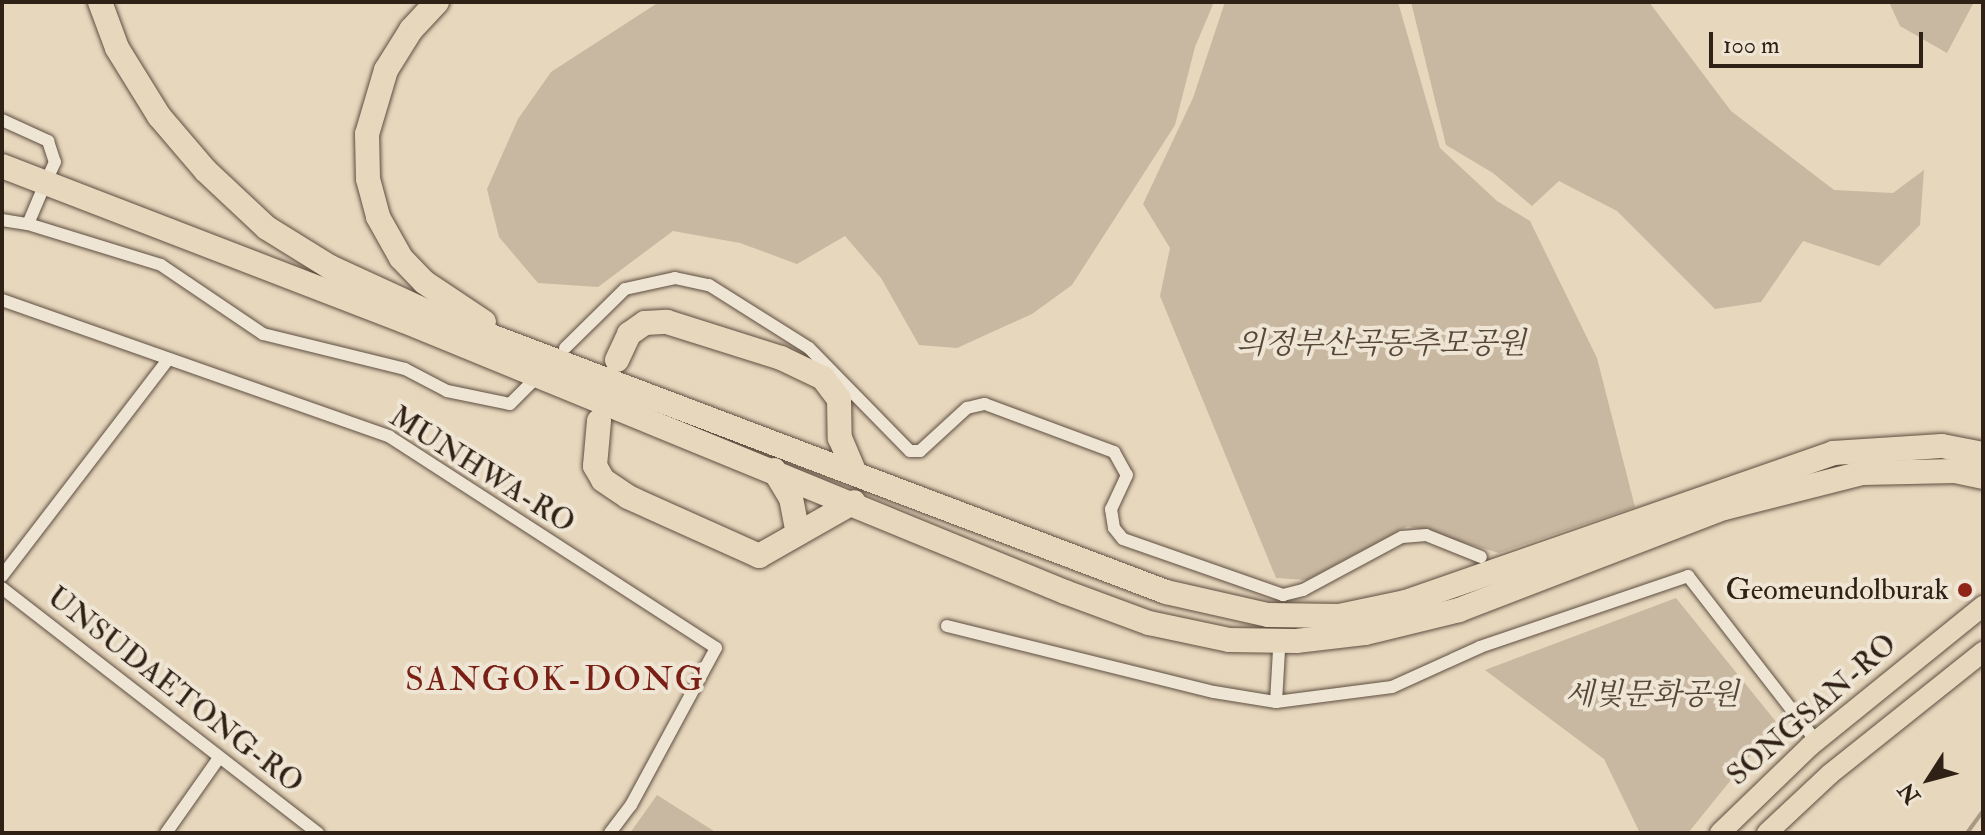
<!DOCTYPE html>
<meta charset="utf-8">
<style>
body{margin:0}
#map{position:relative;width:1985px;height:835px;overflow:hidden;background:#e7d7bd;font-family:"IM FELL Double Pica","Noto Serif KR",serif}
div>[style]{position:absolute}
.green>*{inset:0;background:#c8b8a1}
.stream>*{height:4px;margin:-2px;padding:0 2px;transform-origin:2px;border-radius:2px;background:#a99984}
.roads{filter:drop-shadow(0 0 2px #5e4e40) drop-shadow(0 0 2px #5e4e40)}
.minor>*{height:12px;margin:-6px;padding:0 6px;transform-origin:6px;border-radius:6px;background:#efe5d4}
.primary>*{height:20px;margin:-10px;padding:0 10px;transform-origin:10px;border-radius:10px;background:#e7d7bd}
.motorway>*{height:24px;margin:-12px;padding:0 12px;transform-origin:12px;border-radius:12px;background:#e7d7bd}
.dots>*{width:22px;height:22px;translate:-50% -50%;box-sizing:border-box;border:4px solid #efe5d4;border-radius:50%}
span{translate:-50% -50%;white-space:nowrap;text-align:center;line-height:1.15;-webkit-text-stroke:8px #efe5d4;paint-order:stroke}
.park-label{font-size:30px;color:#564739;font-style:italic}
.street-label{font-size:30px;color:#302116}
.poi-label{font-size:30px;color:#302116}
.right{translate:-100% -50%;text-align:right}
.quarter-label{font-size:34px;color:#7a1f14;letter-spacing:2px}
.frame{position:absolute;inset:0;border:4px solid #302116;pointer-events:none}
.north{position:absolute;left:1889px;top:739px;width:80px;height:80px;-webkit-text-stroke:6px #efe5d4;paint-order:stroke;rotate:234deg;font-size:22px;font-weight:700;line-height:32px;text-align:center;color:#302116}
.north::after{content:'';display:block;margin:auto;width:28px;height:36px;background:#302116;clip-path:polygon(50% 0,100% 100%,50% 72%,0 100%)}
.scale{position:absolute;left:1709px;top:32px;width:214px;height:36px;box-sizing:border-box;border:4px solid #302116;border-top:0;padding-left:10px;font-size:24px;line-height:28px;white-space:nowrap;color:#302116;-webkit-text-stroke:6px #efe5d4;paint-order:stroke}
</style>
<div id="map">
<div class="green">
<div style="clip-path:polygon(659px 2px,1214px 2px,1195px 47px,1175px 125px,1072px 285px,1032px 314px,957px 348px,919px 345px,881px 278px,845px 236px,797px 264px,740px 243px,673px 231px,598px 287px,538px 283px,499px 237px,487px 189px,518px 119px,551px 72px)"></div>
<div style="clip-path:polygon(1225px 2px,1398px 2px,1440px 148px,1497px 201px,1530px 221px,1597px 358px,1635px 507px,1499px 553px,1408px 526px,1307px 580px,1276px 578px,1160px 296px,1170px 248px,1143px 204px,1193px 98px)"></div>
<div style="clip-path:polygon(1411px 2px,1649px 2px,1731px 111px,1834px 190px,1893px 193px,1924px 170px,1920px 225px,1879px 266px,1803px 241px,1761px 302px,1715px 309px,1617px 211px,1559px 181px,1532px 206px,1493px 173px,1446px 145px)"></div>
<div style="clip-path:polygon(1889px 2px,1974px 2px,1947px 53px,1900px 26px)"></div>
<div style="clip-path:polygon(1676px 598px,1777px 723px,1688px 833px,1640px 833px,1604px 759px,1485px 670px)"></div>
<div style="clip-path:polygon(657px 795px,717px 833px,630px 833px)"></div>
</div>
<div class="stream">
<div style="left:1967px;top:833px;width:27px;rotate:-54deg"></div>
</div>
<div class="roads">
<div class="minor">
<div style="left:2px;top:120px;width:51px;rotate:24.5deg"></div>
<div style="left:48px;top:141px;width:22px;rotate:72deg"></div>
<div style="left:55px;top:162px;width:14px;rotate:115deg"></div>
<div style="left:2px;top:220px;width:26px;rotate:9deg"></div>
<div style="left:28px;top:224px;width:34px;rotate:-67deg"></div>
<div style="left:28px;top:224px;width:139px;rotate:17.1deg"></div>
<div style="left:161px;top:265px;width:123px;rotate:34.1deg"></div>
<div style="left:263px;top:334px;width:146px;rotate:13.8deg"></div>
<div style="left:405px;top:369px;width:47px;rotate:27.6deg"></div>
<div style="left:447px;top:391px;width:64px;rotate:11.7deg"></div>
<div style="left:510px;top:404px;width:30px;rotate:-45deg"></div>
<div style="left:2px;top:300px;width:411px;rotate:19.4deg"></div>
<div style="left:390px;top:437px;width:388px;rotate:32.9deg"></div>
<div style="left:716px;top:648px;width:179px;rotate:118.4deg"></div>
<div style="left:631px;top:805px;width:35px;rotate:127deg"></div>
<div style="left:565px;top:348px;width:84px;rotate:-44.5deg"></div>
<div style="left:625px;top:289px;width:51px;rotate:-12.4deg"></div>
<div style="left:675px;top:278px;width:35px;rotate:12deg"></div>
<div style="left:709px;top:285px;width:118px;rotate:32.2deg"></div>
<div style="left:809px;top:348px;width:144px;rotate:45.6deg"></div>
<div style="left:910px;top:451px;width:10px"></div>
<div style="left:920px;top:451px;width:64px;rotate:-42.5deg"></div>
<div style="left:967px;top:408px;width:18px;rotate:-13deg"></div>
<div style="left:985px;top:404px;width:138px;rotate:20.4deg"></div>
<div style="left:1114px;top:452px;width:26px;rotate:61deg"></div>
<div style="left:1127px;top:475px;width:38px;rotate:115deg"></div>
<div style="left:1111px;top:509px;width:19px;rotate:81deg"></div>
<div style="left:1114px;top:528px;width:14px;rotate:51deg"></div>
<div style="left:1123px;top:539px;width:170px;rotate:19.3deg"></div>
<div style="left:1283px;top:595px;width:21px;rotate:-14deg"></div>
<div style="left:1303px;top:590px;width:112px;rotate:-28.2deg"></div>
<div style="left:1402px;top:537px;width:24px;rotate:-5deg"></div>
<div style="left:1426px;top:535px;width:59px;rotate:21.8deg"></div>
<div style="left:2px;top:576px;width:272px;rotate:-52.5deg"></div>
<div style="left:2px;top:588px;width:400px;rotate:37.8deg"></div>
<div style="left:947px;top:626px;width:275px;rotate:13.9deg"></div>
<div style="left:1214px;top:692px;width:63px;rotate:9.2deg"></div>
<div style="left:1276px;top:702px;width:117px;rotate:-7.4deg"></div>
<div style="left:1392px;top:687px;width:97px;rotate:-24.4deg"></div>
<div style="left:1480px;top:647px;width:220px;rotate:-18.8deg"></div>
<div style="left:1688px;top:576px;width:209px;rotate:52.2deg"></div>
<div style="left:1276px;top:702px;width:52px;rotate:-86.7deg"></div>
<div style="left:166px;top:833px;width:92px;rotate:-54.8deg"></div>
</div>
<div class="primary">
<div style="left:1720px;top:833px;width:125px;rotate:-44deg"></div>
<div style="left:1810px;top:746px;width:223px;rotate:-39deg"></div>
<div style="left:1767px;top:833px;width:86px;rotate:-43.1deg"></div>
<div style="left:1830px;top:774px;width:196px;rotate:-38.6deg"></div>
</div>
<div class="motorway">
<div style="left:100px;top:2px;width:49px;rotate:69.7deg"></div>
<div style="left:117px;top:48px;width:80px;rotate:58.3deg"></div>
<div style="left:159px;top:116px;width:72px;rotate:49.5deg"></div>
<div style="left:206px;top:171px;width:83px;rotate:43.1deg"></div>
<div style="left:267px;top:228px;width:74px;rotate:31.8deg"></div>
<div style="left:330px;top:267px;width:110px;rotate:24.7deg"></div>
<div style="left:430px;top:313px;width:787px;rotate:20.76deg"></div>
<div style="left:1166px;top:592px;width:105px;rotate:12.7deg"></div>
<div style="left:1268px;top:615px;width:71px;rotate:0.8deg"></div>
<div style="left:1339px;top:616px;width:68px;rotate:-11.8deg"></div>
<div style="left:1406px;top:602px;width:452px;rotate:-19.2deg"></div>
<div style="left:1833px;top:453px;width:109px;rotate:-3.7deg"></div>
<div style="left:1942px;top:446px;width:42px;rotate:11deg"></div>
<div style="left:437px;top:2px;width:38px;rotate:133deg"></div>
<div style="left:411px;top:30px;width:47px;rotate:122deg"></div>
<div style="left:386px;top:70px;width:67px;rotate:106.5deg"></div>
<div style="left:367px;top:134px;width:45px;rotate:88.7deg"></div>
<div style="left:368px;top:179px;width:39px;rotate:75deg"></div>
<div style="left:378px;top:217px;width:47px;rotate:60.7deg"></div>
<div style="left:401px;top:258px;width:33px;rotate:46deg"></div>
<div style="left:424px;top:282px;width:72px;rotate:33.7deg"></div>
<div style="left:2px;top:166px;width:431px;rotate:21.1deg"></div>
<div style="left:404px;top:321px;width:714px;rotate:22.29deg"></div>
<div style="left:1065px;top:592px;width:90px;rotate:20.3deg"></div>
<div style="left:1149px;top:623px;width:82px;rotate:12deg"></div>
<div style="left:1229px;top:640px;width:67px;rotate:0.9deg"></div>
<div style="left:1296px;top:641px;width:69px;rotate:-6.6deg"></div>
<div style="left:1365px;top:633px;width:97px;rotate:-13.7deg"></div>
<div style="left:1459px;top:610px;width:284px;rotate:-21.1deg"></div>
<div style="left:1724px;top:508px;width:142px;rotate:-14.2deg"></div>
<div style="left:1862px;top:473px;width:93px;rotate:-1.2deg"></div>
<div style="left:1955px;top:471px;width:29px;rotate:12deg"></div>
<div style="left:617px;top:360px;width:29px;rotate:-65deg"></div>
<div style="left:629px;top:334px;width:19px;rotate:-35deg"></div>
<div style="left:645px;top:323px;width:22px;rotate:-3deg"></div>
<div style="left:667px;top:322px;width:120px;rotate:17.5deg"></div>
<div style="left:781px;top:358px;width:47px;rotate:25.5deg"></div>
<div style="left:823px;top:378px;width:26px;rotate:53deg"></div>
<div style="left:839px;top:399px;width:39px;rotate:89deg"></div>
<div style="left:840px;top:438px;width:38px;rotate:67deg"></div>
<div style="left:599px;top:421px;width:45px;rotate:95.1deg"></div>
<div style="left:595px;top:466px;width:16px;rotate:60deg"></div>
<div style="left:603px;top:480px;width:30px;rotate:34deg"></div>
<div style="left:628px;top:497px;width:144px;rotate:24.2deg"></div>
<div style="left:759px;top:556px;width:109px;rotate:-29.6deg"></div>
<div style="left:774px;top:470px;width:33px;rotate:59deg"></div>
<div style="left:791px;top:498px;width:36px;rotate:79deg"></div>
</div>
</div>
<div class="dots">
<div style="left:1965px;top:590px;background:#8f2418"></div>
</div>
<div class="park-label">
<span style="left:1381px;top:344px">의정부산곡동추모공원</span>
<span style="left:1652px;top:695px">세빛문화공원</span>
</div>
<div class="street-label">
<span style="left:482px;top:470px;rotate:32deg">MUNHWA-RO</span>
<span style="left:175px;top:690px;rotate:38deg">UNSUDAETONG-RO</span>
<span style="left:1812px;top:710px;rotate:-41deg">SONGSAN-RO</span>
</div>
<div class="poi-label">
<span class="right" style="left:1949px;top:590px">Geomeundolburak</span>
</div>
<div class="quarter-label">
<span style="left:555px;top:680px">SANGOK-DONG</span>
</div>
<div class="frame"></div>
<div class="north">N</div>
<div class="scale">100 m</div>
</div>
